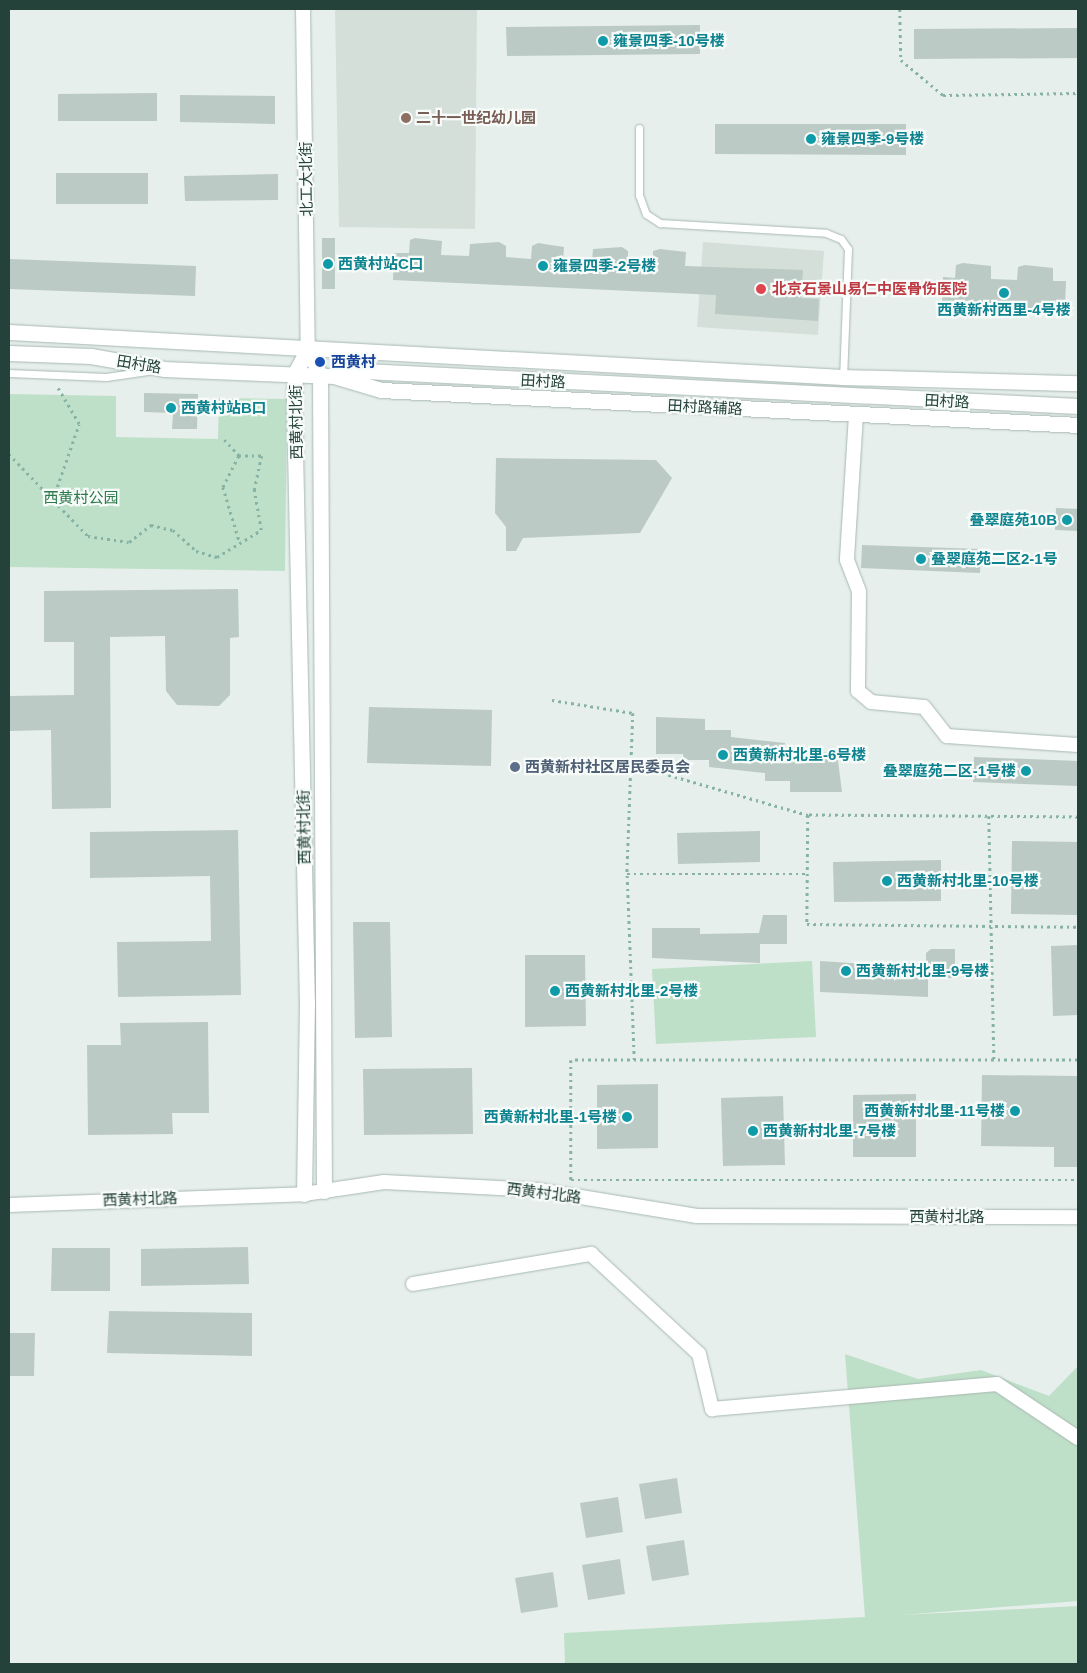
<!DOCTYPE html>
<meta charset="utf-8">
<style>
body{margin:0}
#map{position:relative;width:1087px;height:1673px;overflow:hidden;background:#e6efeb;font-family:Arial,"Noto Sans SC",sans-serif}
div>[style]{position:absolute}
.built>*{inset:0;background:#d4dfda}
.green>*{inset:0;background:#bfe0c8}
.building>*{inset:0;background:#bbcac4}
.path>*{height:2.5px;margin-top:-1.25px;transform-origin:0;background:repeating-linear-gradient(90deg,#86b3a5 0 2.5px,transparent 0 6.5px)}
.roads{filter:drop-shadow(0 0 1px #a8b8b2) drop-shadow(0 0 1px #a8b8b2)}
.service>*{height:7px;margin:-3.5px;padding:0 3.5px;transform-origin:3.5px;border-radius:3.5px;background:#fff}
.minor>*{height:14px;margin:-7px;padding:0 7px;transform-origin:7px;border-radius:7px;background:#fff}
.tertiary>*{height:15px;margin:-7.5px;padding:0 7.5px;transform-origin:7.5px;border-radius:7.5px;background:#fff}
.secondary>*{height:15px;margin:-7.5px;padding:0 7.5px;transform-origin:7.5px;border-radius:7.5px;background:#fff}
.dots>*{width:14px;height:14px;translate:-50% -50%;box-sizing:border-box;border:2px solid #f7fbf9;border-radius:50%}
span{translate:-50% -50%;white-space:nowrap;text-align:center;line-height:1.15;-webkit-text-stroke:4.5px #f7fbf9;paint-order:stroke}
.culture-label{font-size:15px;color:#0d838f;font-weight:700}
.left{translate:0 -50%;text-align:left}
.right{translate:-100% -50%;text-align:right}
.education-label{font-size:15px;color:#785e54;font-weight:700}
.street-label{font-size:15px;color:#24423a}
.health-label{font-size:15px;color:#be3a42;font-weight:700}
.transit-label{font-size:15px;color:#164399;font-weight:700}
.park-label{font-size:15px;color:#2d7a4b}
.service-label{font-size:15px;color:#4e5e75;font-weight:700}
.frame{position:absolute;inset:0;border:10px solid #24423a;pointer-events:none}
</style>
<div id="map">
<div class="built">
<div style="clip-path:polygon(335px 9px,477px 9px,475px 229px,339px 227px)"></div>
<div style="clip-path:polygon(703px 242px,824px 251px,818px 335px,697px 327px)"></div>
</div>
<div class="green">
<div style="clip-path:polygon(9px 394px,116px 396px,116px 437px,218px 439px,219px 398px,287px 399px,285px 571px,9px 567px)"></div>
<div style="clip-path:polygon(812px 961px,816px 1037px,656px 1044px,652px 969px)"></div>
<div style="clip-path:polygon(845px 1354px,918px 1379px,981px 1370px,1049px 1396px,1078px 1366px,1078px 1601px,901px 1615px,1078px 1606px,1078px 1664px,565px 1664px,564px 1633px,865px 1617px)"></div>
</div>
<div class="building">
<div style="clip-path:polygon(700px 25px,700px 54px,507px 56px,506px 27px)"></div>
<div style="clip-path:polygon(1078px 28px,1078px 58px,914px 59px,914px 29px)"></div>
<div style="clip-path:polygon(157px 93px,157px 121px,58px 121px,58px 94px)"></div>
<div style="clip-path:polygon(180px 95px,275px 96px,275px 124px,180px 122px)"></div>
<div style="clip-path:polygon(715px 124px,906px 124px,906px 155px,715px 154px)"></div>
<div style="clip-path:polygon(56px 173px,148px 173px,148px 204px,56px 204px)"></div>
<div style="clip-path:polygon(278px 174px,278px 200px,185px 201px,184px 176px)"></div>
<div style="clip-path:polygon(322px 238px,335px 238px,335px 289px,322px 289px)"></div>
<div style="clip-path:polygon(415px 238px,442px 241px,441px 255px,469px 256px,470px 244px,499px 242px,506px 246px,506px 257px,531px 259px,532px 246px,538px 243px,564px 247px,563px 260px,592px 261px,593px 249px,622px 247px,628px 251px,628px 263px,653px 264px,653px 251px,660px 249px,686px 252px,685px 266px,803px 270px,801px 298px,819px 299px,818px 321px,715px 314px,716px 295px,393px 280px,394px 253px,409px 253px,410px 240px)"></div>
<div style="clip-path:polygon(9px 259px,196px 266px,195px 296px,9px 289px)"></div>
<div style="clip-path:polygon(963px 263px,991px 266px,991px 279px,1017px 280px,1018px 267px,1025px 265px,1053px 268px,1053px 281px,1066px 281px,1065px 309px,942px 305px,943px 277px,955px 278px,956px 265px)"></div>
<div style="clip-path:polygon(144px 393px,198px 394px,197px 429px,172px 429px,173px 413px,144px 412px)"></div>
<div style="clip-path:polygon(496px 458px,656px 460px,672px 478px,640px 533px,523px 538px,516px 551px,506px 551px,506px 527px,495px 513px)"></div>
<div style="clip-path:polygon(1056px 508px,1078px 509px,1078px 531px,1055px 530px)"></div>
<div style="clip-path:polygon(862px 545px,981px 549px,980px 573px,861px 568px)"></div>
<div style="clip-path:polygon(238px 589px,239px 637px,230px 638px,230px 695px,219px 706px,177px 705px,166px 691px,165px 636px,110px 637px,111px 808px,52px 809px,51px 730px,9px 731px,9px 696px,74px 695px,74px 642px,44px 642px,44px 591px)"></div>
<div style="clip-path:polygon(369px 707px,492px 710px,491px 766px,367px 763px)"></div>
<div style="clip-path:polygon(656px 717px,705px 719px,705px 730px,731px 730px,731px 737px,785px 743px,785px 751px,837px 753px,842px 792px,790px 792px,790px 781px,765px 781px,765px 773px,709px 767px,709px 760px,684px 760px,683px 754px,656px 754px)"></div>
<div style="clip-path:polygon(974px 757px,1078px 761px,1078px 786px,973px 782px)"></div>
<div style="clip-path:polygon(238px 830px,241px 995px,118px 997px,117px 942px,211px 941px,210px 876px,90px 878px,90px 832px)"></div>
<div style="clip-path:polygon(760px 831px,760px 862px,678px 864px,677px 833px)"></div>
<div style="clip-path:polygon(1012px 841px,1078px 842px,1078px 915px,1011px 914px)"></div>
<div style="clip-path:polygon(941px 860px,941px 901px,834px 902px,833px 862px)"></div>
<div style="clip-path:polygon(763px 915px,787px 915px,787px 944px,760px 944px,760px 963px,652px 958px,652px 928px,700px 928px,700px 934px,759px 933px)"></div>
<div style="clip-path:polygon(353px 922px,390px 922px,392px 1037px,355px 1038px)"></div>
<div style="clip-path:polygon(1078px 945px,1078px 1015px,1053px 1016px,1051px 946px)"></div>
<div style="clip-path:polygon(931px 949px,955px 949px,955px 978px,928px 978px,928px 997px,820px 992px,820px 961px,926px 968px,926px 953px)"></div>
<div style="clip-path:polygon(525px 955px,585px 955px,586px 1026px,525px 1027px)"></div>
<div style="clip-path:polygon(208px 1022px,209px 1113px,172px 1113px,173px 1134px,88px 1135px,87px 1045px,121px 1045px,120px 1023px)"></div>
<div style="clip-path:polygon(472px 1068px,473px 1134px,364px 1135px,363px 1069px)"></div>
<div style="clip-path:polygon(982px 1075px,1078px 1076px,1078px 1167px,1054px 1167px,1054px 1147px,981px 1146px)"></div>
<div style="clip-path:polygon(658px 1084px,658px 1148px,597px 1149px,597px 1085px)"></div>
<div style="clip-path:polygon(916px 1094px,916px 1157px,853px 1157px,853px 1095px)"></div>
<div style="clip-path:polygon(783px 1096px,785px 1165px,723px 1166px,721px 1098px)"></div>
<div style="clip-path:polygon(248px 1247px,249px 1284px,141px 1286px,141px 1249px)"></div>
<div style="clip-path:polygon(52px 1248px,110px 1248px,110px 1291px,51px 1291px)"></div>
<div style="clip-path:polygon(109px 1311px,252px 1313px,252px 1356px,107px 1353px)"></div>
<div style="clip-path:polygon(9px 1333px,35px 1333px,34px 1376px,9px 1376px)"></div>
<div style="clip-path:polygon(677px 1478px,682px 1513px,645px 1519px,639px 1484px)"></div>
<div style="clip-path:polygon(618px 1497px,623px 1532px,586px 1538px,580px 1503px)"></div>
<div style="clip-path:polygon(684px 1540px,689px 1575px,652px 1581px,646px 1546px)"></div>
<div style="clip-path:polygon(620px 1559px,625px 1594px,588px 1600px,582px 1565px)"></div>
<div style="clip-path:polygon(553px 1572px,558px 1607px,521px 1613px,515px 1578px)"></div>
</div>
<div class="path">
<div style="left:900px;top:9px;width:51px;rotate:88.9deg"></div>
<div style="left:901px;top:60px;width:55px;rotate:39.8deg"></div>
<div style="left:943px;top:95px;width:135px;rotate:-0.8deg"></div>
<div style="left:9px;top:454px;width:114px;rotate:46.1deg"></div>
<div style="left:88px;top:536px;width:41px;rotate:8.3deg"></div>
<div style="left:129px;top:542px;width:28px;rotate:-38deg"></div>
<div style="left:151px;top:525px;width:23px;rotate:13deg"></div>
<div style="left:173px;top:530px;width:31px;rotate:42deg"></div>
<div style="left:196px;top:551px;width:22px;rotate:16deg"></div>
<div style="left:217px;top:557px;width:52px;rotate:-31.5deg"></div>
<div style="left:261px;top:530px;width:41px;rotate:-99.9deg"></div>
<div style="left:254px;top:490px;width:35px;rotate:-78deg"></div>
<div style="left:261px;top:456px;width:22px;rotate:180deg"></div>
<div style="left:239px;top:456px;width:22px;rotate:-133deg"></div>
<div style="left:239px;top:456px;width:35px;rotate:117deg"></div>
<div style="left:223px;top:487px;width:55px;rotate:73.2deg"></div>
<div style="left:53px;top:499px;width:79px;rotate:-70.9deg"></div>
<div style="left:79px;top:424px;width:45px;rotate:-120.5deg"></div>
<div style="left:552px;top:700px;width:82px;rotate:9.1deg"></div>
<div style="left:633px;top:713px;width:161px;rotate:92.1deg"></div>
<div style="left:631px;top:764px;width:184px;rotate:16.1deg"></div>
<div style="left:989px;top:816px;width:244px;rotate:88.8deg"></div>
<div style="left:1078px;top:817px;width:270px;rotate:-179.6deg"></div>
<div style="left:808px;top:815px;width:109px;rotate:90.5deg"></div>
<div style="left:807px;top:924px;width:271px;rotate:0.6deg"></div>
<div style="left:634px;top:1060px;width:186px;rotate:-92.2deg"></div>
<div style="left:627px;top:874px;width:181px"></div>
<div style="left:1078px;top:1060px;width:507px;rotate:180deg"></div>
<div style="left:571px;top:1060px;width:120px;rotate:90deg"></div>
<div style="left:571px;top:1180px;width:507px"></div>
</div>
<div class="roads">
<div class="service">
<div style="left:639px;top:128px;width:67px;rotate:90deg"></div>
<div style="left:639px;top:195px;width:20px;rotate:70deg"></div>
<div style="left:646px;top:214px;width:17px;rotate:33deg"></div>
<div style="left:660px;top:223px;width:166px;rotate:3.4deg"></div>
<div style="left:826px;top:233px;width:16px;rotate:22deg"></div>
<div style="left:841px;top:239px;width:12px;rotate:55deg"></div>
<div style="left:848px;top:249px;width:128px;rotate:92.2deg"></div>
<div style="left:9px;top:373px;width:97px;rotate:2.4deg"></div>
<div style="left:106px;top:377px;width:42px;rotate:-8.1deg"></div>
</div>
<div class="minor">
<div style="left:303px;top:9px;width:340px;rotate:89.2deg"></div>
<div style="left:856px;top:415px;width:145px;rotate:93.6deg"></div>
<div style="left:847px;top:560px;width:34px;rotate:69deg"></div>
<div style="left:859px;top:592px;width:99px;rotate:90.6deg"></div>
<div style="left:858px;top:691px;width:17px;rotate:40deg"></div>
<div style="left:871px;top:702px;width:53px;rotate:5.4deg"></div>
<div style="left:924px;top:707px;width:37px;rotate:52deg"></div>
<div style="left:947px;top:736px;width:131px;rotate:3.9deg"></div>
<div style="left:9px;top:1205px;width:295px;rotate:-2.1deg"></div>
<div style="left:304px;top:1194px;width:81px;rotate:-8.5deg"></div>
<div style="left:384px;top:1182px;width:154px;rotate:3deg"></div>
<div style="left:538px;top:1190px;width:161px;rotate:9.3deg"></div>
<div style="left:697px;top:1216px;width:381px;rotate:0.2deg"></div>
<div style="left:413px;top:1284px;width:181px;rotate:-9.6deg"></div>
<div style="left:591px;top:1254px;width:147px;rotate:42.8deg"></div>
<div style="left:699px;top:1354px;width:57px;rotate:76.7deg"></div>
<div style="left:712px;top:1409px;width:286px;rotate:-5deg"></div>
<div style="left:997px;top:1384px;width:97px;rotate:33.7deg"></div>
</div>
<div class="tertiary">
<div style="left:308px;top:349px;width:29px;rotate:65deg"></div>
<div style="left:320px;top:375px;width:816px;rotate:89.72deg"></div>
<div style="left:334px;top:376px;width:49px;rotate:16.6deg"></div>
<div style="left:381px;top:390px;width:698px;rotate:2.87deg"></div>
<div style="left:304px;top:1194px;width:190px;rotate:-89.1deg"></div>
<div style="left:307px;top:1004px;width:603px;rotate:-91.24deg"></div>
<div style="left:294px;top:401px;width:28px;rotate:-88deg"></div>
<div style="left:295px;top:373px;width:27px;rotate:-62deg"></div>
</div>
<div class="secondary">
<div style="left:9px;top:332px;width:835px;rotate:3.09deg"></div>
<div style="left:843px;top:377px;width:235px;rotate:1.5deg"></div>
<div style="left:9px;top:353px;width:82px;rotate:2.1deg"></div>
<div style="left:91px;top:356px;width:74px;rotate:10.1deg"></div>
<div style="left:164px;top:369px;width:170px;rotate:2.4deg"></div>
<div style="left:334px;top:376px;width:30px;rotate:-9deg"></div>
<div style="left:364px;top:371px;width:715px;rotate:2.81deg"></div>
</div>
</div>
<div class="dots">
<div style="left:603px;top:41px;background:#0f9aa8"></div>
<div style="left:406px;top:118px;background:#8d6e63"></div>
<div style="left:811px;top:139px;background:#0f9aa8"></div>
<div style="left:328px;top:264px;background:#0f9aa8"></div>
<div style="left:543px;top:266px;background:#0f9aa8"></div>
<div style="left:761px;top:289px;background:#e0444e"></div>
<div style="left:1004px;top:293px;background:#0f9aa8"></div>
<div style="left:320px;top:362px;background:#1a4fb4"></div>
<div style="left:171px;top:408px;background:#0f9aa8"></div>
<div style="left:1067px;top:520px;background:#0f9aa8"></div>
<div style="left:921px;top:559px;background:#0f9aa8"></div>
<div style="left:723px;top:755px;background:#0f9aa8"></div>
<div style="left:515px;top:767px;background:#5c6f8a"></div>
<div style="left:1026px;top:771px;background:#0f9aa8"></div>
<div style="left:887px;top:881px;background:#0f9aa8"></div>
<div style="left:846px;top:971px;background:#0f9aa8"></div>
<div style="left:555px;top:991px;background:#0f9aa8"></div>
<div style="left:1015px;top:1111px;background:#0f9aa8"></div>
<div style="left:627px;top:1117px;background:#0f9aa8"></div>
<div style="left:753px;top:1131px;background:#0f9aa8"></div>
</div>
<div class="culture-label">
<span class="left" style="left:613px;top:41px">雍景四季-10号楼</span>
<span class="left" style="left:821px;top:139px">雍景四季-9号楼</span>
<span class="left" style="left:338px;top:264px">西黄村站C口</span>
<span class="left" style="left:553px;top:266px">雍景四季-2号楼</span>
<span style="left:1004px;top:310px">西黄新村西里-4号楼</span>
<span class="left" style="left:181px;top:408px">西黄村站B口</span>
<span class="right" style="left:1057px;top:520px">叠翠庭苑10B</span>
<span class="left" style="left:931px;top:559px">叠翠庭苑二区2-1号</span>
<span class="left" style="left:733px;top:755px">西黄新村北里-6号楼</span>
<span class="right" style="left:1016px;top:771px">叠翠庭苑二区-1号楼</span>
<span class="left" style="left:897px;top:881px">西黄新村北里-10号楼</span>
<span class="left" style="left:856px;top:971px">西黄新村北里-9号楼</span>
<span class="left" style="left:565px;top:991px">西黄新村北里-2号楼</span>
<span class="right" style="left:1005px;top:1111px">西黄新村北里-11号楼</span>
<span class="right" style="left:617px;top:1117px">西黄新村北里-1号楼</span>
<span class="left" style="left:763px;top:1131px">西黄新村北里-7号楼</span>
</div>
<div class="education-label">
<span class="left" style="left:416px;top:118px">二十一世纪幼儿园</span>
</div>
<div class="street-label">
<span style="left:306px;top:179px;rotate:-91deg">北工大北街</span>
<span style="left:139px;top:364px;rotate:9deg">田村路</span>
<span style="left:543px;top:381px;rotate:3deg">田村路</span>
<span style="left:947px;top:401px;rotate:3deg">田村路</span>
<span style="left:705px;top:407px;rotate:3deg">田村路辅路</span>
<span style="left:296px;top:422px;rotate:-91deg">西黄村北街</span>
<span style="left:304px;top:827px;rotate:-91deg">西黄村北街</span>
<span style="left:544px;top:1193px;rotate:7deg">西黄村北路</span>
<span style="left:140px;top:1199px;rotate:-2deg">西黄村北路</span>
<span style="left:947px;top:1217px">西黄村北路</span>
</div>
<div class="health-label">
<span class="left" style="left:772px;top:289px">北京石景山易仁中医骨伤医院</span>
</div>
<div class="transit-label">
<span class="left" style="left:331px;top:362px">西黄村</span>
</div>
<div class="park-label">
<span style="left:81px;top:498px">西黄村公园</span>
</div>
<div class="service-label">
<span class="left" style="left:525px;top:767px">西黄新村社区居民委员会</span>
</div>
<div class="frame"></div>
</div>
